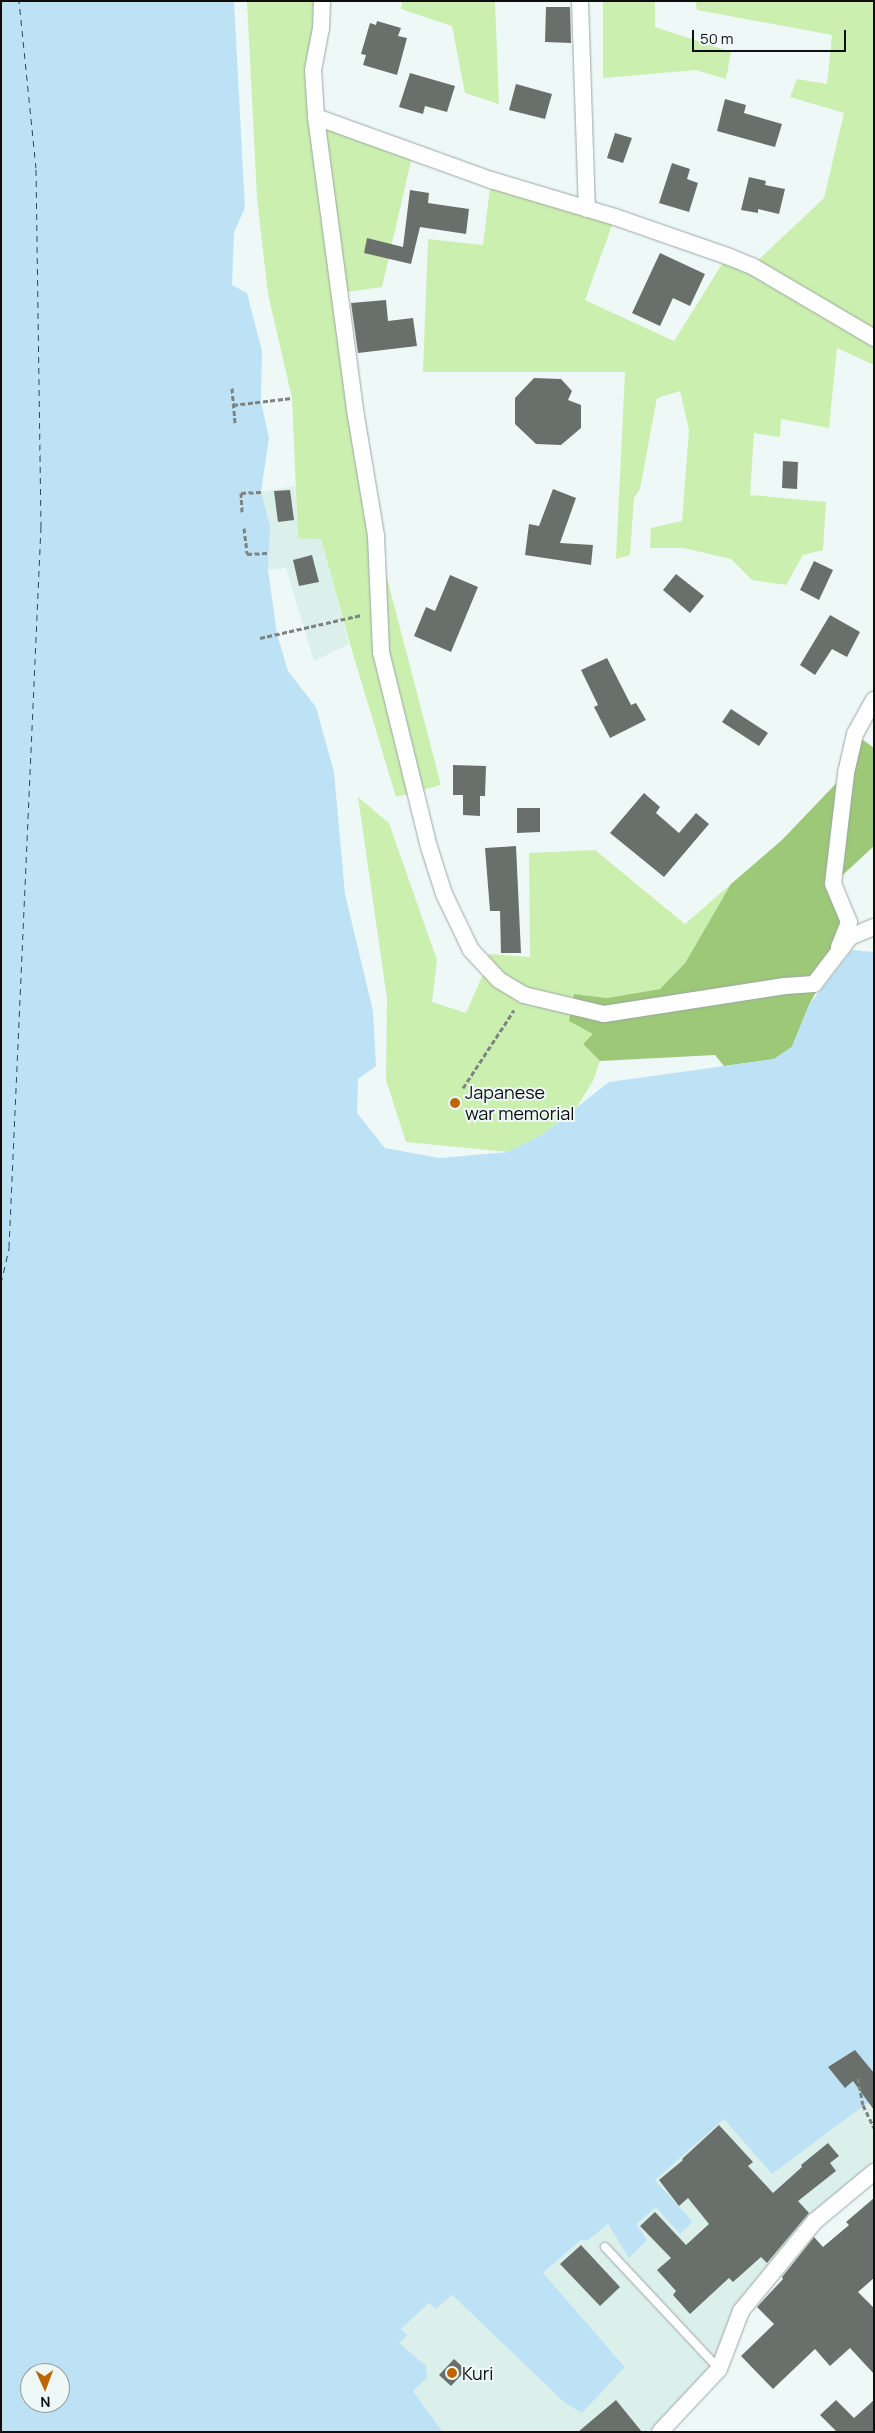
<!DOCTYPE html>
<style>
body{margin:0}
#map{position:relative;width:875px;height:2433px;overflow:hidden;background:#eef9f7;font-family:Manrope,sans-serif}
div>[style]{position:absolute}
.built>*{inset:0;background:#dbefeb}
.green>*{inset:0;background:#cbefaf}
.forest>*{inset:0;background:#9dc878}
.water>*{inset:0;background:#bee2f5}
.ferry>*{height:1px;margin-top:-0.5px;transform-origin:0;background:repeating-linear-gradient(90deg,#214c60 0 6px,transparent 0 11px)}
.building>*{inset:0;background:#69706b}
.path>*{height:3px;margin-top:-1.5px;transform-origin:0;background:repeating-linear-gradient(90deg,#7c8381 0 5px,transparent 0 7.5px)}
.roads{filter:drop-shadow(0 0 1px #9ca6a4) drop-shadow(0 0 1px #9ca6a4)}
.service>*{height:8px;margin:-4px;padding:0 4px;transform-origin:4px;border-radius:4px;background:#fff}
.minor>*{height:16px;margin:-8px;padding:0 8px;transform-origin:8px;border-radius:8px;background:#fff}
.dots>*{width:14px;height:14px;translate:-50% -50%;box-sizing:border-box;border:2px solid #eef9f7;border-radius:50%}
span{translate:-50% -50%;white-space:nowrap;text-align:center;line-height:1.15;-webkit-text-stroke:4px #eef9f7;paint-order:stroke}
.poi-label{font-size:18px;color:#0c0f0e}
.left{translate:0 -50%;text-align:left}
.frame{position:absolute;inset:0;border:2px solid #0c0f0e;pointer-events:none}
.north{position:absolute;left:20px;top:2363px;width:50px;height:50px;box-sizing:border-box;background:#eef9f7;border:1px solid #949b9a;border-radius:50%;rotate:178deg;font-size:14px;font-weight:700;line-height:20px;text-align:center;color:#0c0f0e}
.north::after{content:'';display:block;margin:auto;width:18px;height:22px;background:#be6500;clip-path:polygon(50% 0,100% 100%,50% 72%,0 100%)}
.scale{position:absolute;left:692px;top:30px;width:154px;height:22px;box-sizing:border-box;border:2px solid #0c0f0e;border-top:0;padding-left:6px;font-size:15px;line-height:18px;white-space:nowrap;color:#0c0f0e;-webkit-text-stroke:4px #eef9f7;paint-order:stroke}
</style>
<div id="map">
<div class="built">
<div style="clip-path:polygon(295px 486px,298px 538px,321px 538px,349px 644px,314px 661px,286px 568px,268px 570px,270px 526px,261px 492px)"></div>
<div style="clip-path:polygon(874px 2098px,874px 2172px,815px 2221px,741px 2311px,719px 2369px,660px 2432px,443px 2432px,413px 2391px,427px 2378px,399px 2343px,408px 2335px,401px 2329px,429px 2303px,436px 2309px,452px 2295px,565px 2403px,582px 2413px,625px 2366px,542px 2274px,581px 2240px,587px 2241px,608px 2224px,629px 2258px,635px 2224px,657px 2206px,680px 2234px,693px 2222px,655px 2180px,724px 2118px,863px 2105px)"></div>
</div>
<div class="green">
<div style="clip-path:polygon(247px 1px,322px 1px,316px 117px,413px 152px,382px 287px,340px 293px,376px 536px,441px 785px,396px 797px,350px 644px,321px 539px,298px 538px,292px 398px,268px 294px,257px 198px)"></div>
<div style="clip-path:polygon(402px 1px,495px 1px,499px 104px,465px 93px,452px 26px,401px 9px)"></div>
<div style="clip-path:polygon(603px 1px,655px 1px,655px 27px,731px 52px,726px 79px,696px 70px,603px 78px)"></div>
<div style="clip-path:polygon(695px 1px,874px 1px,874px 365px,837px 348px,829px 428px,781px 419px,780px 437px,754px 433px,750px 495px,826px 502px,823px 550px,803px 555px,786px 585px,752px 580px,731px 559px,683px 548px,650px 548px,651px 528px,682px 521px,689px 430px,680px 391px,657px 398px,640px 489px,634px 498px,630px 555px,616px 559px,625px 372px,423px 372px,428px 239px,483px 245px,491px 180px,615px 217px,585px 300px,674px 341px,727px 256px,752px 266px,824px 198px,844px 113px,790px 97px,797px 79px,827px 84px,832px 35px,697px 10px)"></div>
<div style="clip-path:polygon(358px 797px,389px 823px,437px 960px,432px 1002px,466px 1013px,486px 967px,489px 954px,530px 957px,529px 853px,595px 850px,685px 924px,731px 884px,685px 963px,660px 989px,607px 998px,574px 994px,594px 1034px,583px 1044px,600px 1061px,593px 1081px,577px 1107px,543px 1134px,508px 1152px,406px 1142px,386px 1080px,387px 999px)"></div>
</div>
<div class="forest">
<div style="clip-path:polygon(855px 734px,874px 748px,874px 846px,833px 884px,849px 922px,833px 961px,809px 1005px,792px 1047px,774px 1059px,724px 1066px,715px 1055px,600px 1061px,583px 1044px,593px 1034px,569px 1021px,574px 994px,607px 998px,660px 989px,685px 963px,731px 884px,782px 840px,846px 773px)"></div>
</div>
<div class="water">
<div style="clip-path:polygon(evenodd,1px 1px,234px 1px,245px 208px,234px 232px,232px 285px,247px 293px,262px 351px,261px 402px,269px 438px,261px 492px,270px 526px,268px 570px,277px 634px,288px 671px,316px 707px,334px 772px,345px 894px,373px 1011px,376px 1066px,358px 1079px,357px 1113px,385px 1148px,440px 1158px,508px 1152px,543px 1134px,609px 1082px,774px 1059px,792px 1047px,809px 1005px,852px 950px,874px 952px,874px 2098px,772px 2174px,724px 2119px,655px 2180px,693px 2222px,680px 2234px,656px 2207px,636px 2224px,647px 2240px,629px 2258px,608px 2224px,587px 2241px,581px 2240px,543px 2273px,625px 2367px,582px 2413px,565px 2403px,452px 2295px,436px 2309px,429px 2303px,401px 2329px,408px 2335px,399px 2343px,426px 2366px,427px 2378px,413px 2391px,443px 2432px,1px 2432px,1px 1px,30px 2373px,60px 2373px,60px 2403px,30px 2403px,30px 2373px)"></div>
</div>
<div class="ferry">
<div style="left:1px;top:1283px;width:37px;rotate:-77deg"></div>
<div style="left:9px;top:1247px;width:721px;rotate:-87.46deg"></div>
<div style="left:41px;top:527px;width:359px;rotate:-90.8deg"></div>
<div style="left:36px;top:168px;width:168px;rotate:-95.8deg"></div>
</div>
<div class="building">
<div style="clip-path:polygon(546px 7px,570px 7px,571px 43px,545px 42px)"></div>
<div style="clip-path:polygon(377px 21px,401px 28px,398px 36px,407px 38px,397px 75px,363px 65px,366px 55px,361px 54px,370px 23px,376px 25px)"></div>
<div style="clip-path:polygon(410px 73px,455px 86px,447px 112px,425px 106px,423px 114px,399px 107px)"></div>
<div style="clip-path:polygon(516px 84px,552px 94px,545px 119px,509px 110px)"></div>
<div style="clip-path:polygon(725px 99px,746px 105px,744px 113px,782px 124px,775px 147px,717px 131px)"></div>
<div style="clip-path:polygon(615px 133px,632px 138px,623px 163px,607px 158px)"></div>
<div style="clip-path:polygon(672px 163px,690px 169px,687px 179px,698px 183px,689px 212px,659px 203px)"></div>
<div style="clip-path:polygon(749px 177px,766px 181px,765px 185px,785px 189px,779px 214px,758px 209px,758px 213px,741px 210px)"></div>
<div style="clip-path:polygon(410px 190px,429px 193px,428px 203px,469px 209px,466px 234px,420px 227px,411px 264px,364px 253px,367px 238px,403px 247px)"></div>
<div style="clip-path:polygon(660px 253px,705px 274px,690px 306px,673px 298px,660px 326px,632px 313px)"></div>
<div style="clip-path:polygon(386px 300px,388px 321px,413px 318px,417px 346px,358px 353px,351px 303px)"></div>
<div style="clip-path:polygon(534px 378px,561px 379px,572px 391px,568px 400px,581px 405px,581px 428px,561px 445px,536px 444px,515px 424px,515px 398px)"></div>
<div style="clip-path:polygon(783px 461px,798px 462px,797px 489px,782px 488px)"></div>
<div style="clip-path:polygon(553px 489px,576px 498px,560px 543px,593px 545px,591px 565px,525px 555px,529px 524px,539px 526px)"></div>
<div style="clip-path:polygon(290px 490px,294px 520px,278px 522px,274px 491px)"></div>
<div style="clip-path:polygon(312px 555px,319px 582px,299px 586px,293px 560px)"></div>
<div style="clip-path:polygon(814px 561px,833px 570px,819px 600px,800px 590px)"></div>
<div style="clip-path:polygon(676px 574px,704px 596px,690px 613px,663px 590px)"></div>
<div style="clip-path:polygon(450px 575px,478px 587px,451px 652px,414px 636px,426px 607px,435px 611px)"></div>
<div style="clip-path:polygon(830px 615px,860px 632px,847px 657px,832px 649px,815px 675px,800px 665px)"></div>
<div style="clip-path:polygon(607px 658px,631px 705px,636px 703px,646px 720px,610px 738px,594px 707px,598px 705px,581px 670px)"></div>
<div style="clip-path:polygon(731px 709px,768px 733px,759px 746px,722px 722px)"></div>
<div style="clip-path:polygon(453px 765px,486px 766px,485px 796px,480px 796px,480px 816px,463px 815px,463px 795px,453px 795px)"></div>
<div style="clip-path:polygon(644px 793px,660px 807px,656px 813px,679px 833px,696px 813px,709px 824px,664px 877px,610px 833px)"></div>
<div style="clip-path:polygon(517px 808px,540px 808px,540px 832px,517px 833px)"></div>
<div style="clip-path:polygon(516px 846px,521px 953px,501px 953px,500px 911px,490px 911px,485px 848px)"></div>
<div style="clip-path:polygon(855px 2050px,874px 2073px,874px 2110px,853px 2081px,845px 2088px,828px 2067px)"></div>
<div style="clip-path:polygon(719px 2125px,753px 2162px,748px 2166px,773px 2193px,802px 2167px,801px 2165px,828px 2143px,839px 2156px,830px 2163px,836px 2171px,798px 2201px,809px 2213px,767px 2263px,761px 2257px,733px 2282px,729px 2278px,690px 2314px,673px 2295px,676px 2291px,657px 2270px,671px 2258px,640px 2226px,655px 2212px,686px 2245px,709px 2224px,688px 2198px,679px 2206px,659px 2180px,683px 2160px,682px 2159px)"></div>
<div style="clip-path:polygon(874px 2198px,874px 2278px,858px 2292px,874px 2308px,874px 2374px,850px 2348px,830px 2366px,815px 2349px,773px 2389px,741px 2356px,774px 2324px,757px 2307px,783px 2279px,782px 2277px,814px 2237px,823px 2247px,849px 2225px,846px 2222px)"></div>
<div style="clip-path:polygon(581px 2245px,620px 2287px,600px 2306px,560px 2264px)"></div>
<div style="clip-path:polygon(454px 2359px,466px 2370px,451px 2386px,439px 2375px)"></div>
<div style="clip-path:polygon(616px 2400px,642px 2432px,578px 2432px)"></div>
<div style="clip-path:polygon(836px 2400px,854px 2418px,874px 2400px,874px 2432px,837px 2432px,820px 2415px)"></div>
</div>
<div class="path">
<div style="left:232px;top:388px;width:37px;rotate:85deg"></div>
<div style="left:233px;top:405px;width:59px;rotate:-6.8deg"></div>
<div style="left:242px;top:512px;width:19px;rotate:-93deg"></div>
<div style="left:241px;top:493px;width:20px;rotate:-3deg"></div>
<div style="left:244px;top:528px;width:26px;rotate:83deg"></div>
<div style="left:247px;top:554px;width:22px;rotate:-3deg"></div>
<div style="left:260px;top:638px;width:104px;rotate:-12.8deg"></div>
<div style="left:463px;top:1088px;width:93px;rotate:-56.8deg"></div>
<div style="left:858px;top:2078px;width:27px;rotate:80deg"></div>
<div style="left:863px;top:2105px;width:25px;rotate:64deg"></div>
</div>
<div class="roads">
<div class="service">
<div style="left:605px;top:2247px;width:167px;rotate:46.9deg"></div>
</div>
<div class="minor">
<div style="left:322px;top:1px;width:27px;rotate:92deg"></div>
<div style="left:321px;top:28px;width:43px;rotate:100.8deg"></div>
<div style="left:313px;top:70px;width:47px;rotate:86.3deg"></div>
<div style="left:316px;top:117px;width:302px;rotate:82.4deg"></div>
<div style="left:356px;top:416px;width:122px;rotate:80.5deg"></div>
<div style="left:376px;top:536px;width:116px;rotate:87.5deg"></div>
<div style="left:381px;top:652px;width:201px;rotate:76.2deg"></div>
<div style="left:429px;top:847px;width:49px;rotate:72.3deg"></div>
<div style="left:444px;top:894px;width:62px;rotate:64.3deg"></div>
<div style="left:471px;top:950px;width:41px;rotate:47deg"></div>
<div style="left:499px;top:980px;width:29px;rotate:31deg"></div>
<div style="left:524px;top:995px;width:82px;rotate:13.4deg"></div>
<div style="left:604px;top:1014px;width:183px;rotate:-8.8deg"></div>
<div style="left:785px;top:986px;width:29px;rotate:-4deg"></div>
<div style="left:814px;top:984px;width:59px;rotate:-52.5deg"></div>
<div style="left:850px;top:937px;width:26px;rotate:-23deg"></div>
<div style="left:580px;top:1px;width:208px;rotate:88.1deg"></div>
<div style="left:316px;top:117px;width:186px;rotate:19.8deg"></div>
<div style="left:491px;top:180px;width:129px;rotate:16.6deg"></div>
<div style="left:615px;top:217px;width:119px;rotate:19.2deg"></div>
<div style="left:727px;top:256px;width:27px;rotate:22deg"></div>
<div style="left:752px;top:266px;width:142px;rotate:30.5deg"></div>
<div style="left:839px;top:947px;width:27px;rotate:-68deg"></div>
<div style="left:849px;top:922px;width:41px;rotate:-112.8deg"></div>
<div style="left:833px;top:884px;width:112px;rotate:-83.3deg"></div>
<div style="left:846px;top:773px;width:40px;rotate:-77deg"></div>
<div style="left:855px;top:734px;width:39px;rotate:-61deg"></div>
<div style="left:660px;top:2432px;width:86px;rotate:-46.9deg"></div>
<div style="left:719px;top:2369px;width:62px;rotate:-69.2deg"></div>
<div style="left:741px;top:2311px;width:117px;rotate:-50.6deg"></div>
<div style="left:815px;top:2221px;width:77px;rotate:-39.7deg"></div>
</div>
</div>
<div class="dots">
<div style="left:455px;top:1103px;background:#be6500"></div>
<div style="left:452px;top:2373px;background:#be6500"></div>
</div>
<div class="poi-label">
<span class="left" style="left:465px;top:1103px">Japanese<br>war memorial</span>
<span class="left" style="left:462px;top:2373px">Kuri</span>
</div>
<div class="frame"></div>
<div class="north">N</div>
<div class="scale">50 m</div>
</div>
